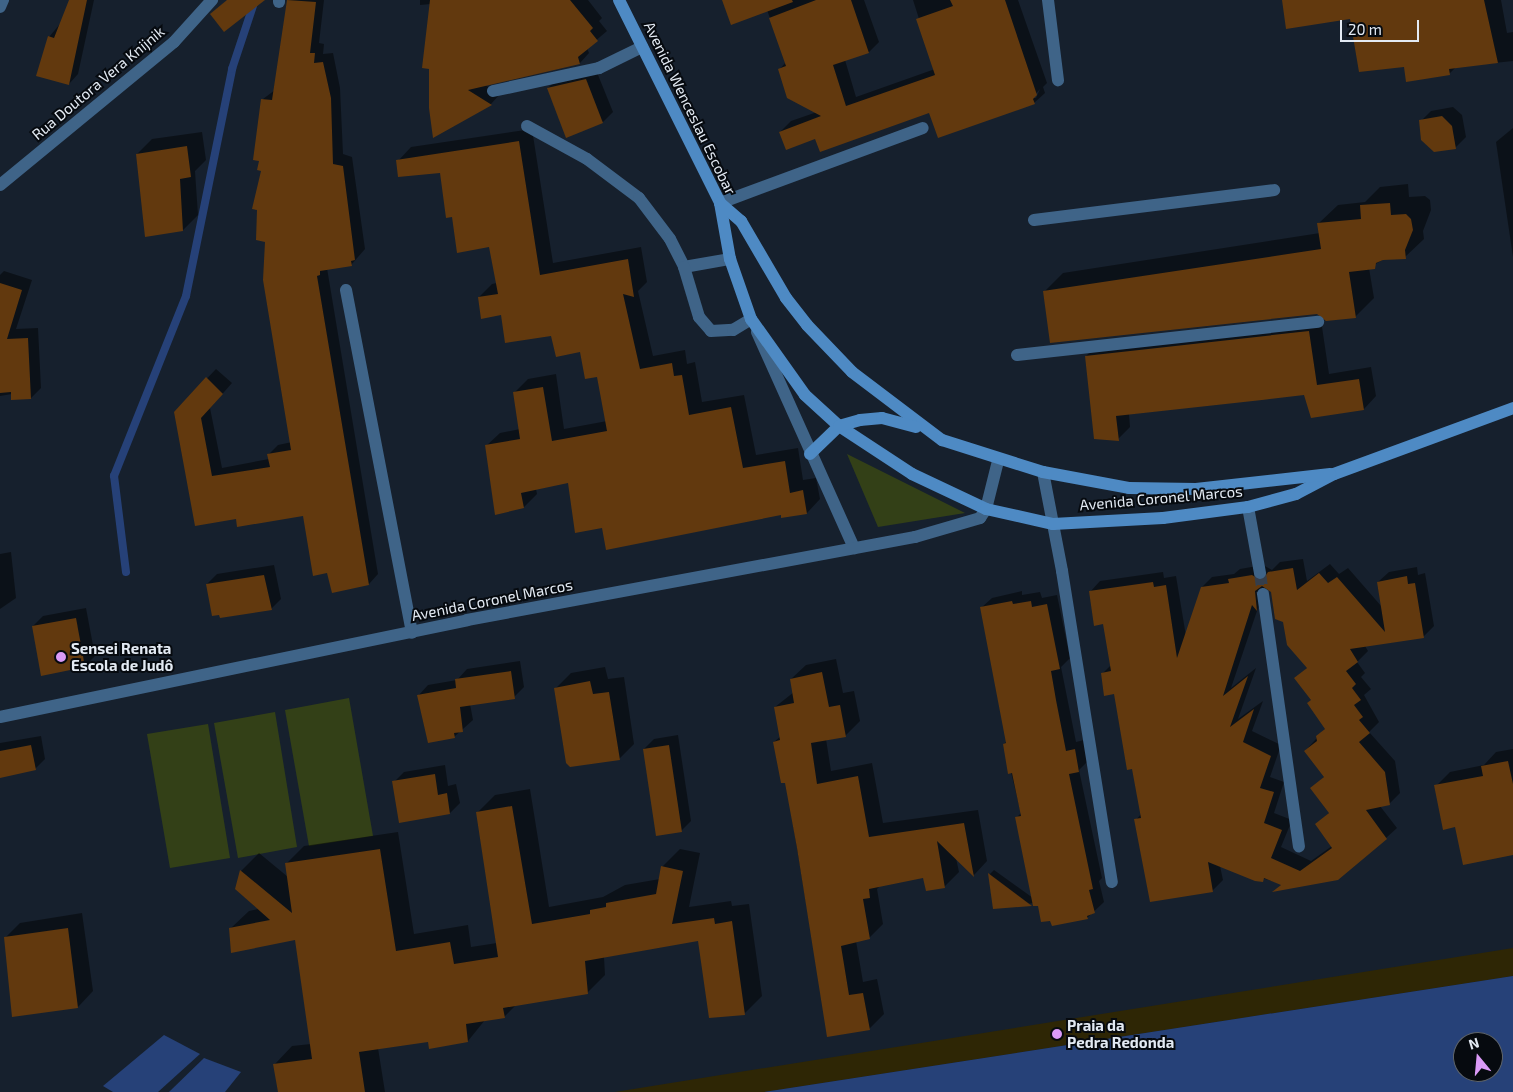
<!DOCTYPE html>
<meta charset="utf-8">
<style>
body{margin:0}
#map{position:relative;width:1513px;height:1092px;overflow:hidden;background:#16202d;font-family:"Exo 2",sans-serif}
div>[style]{position:absolute}
.green>*{inset:0;background:#334017}
.sand>*{inset:0;background:#2e2605}
.water>*{inset:0;background:#264178}
.shadow>*{inset:0;background:#0007}
.stream>*{height:8px;margin:-4px;padding:0 4px;transform-origin:4px;border-radius:4px;background:#264178}
.building>*{inset:0;background:#62390e}
.minor-tunnel>*{height:12px;margin-top:-6px;transform-origin:0;background:repeating-linear-gradient(90deg,#353e4b 0 12px,transparent 0 18px)}
.service>*{height:12px;margin:-6px;padding:0 6px;transform-origin:6px;border-radius:6px;background:#3f6488}
.minor>*{height:12px;margin:-6px;padding:0 6px;transform-origin:6px;border-radius:6px;background:#3f6488}
.secondary>*{height:12px;margin:-6px;padding:0 6px;transform-origin:6px;border-radius:6px;background:#4e8ac4}
.dots>*{width:14px;height:14px;translate:-50% -50%;box-sizing:border-box;border:2px solid #060a0f;border-radius:50%}
span{translate:-50% -50%;white-space:nowrap;text-align:center;line-height:1.15;-webkit-text-stroke:4px #060a0f;paint-order:stroke}
.street-label{font-size:15px;color:#e3eaf3}
.poi-label{font-size:15px;color:#e3eaf3;font-weight:700}
.left{translate:0 -50%;text-align:left}
.north{position:absolute;left:1453px;top:1032px;width:50px;height:50px;box-sizing:border-box;background:#060a0f;border:1px solid #5e646a;border-radius:50%;rotate:343deg;font-size:14px;font-weight:700;line-height:20px;text-align:center;color:#e3eaf3}
.north::after{content:'';display:block;margin:auto;width:18px;height:22px;background:#da9af7;clip-path:polygon(50% 0,100% 100%,50% 72%,0 100%)}
.scale{position:absolute;left:1340px;top:20px;width:79px;height:22px;box-sizing:border-box;border:2px solid #e3eaf3;border-top:0;padding-left:6px;font-size:15px;line-height:18px;white-space:nowrap;color:#e3eaf3;-webkit-text-stroke:4px #060a0f;paint-order:stroke}
</style>
<div id="map">
<div class="green">
<div style="clip-path:polygon(847px 454px,965px 513px,878px 527px)"></div>
<div style="clip-path:polygon(349px 698px,373px 836px,309px 846px,285px 710px)"></div>
<div style="clip-path:polygon(275px 712px,297px 847px,238px 858px,214px 723px)"></div>
<div style="clip-path:polygon(208px 724px,230px 858px,170px 868px,147px 734px)"></div>
</div>
<div class="sand">
<div style="clip-path:polygon(1513px 948px,1513px 976px,764px 1092px,615px 1092px)"></div>
</div>
<div class="water">
<div style="clip-path:polygon(evenodd,1513px 976px,1513px 1092px,764px 1092px,1513px 976px,1463px 1042px,1493px 1042px,1493px 1072px,1463px 1072px,1463px 1042px)"></div>
<div style="clip-path:polygon(164px 1035px,200px 1054px,158px 1092px,113px 1092px,103px 1086px)"></div>
<div style="clip-path:polygon(204px 1058px,241px 1072px,225px 1092px,169px 1092px)"></div>
</div>
<div class="shadow">
<div style="clip-path:polygon(70px 0,94px 0,78px 74px,69px 84px,49px 37px,65px 18px)"></div>
<div style="clip-path:polygon(288px 0,324px 0,319px 43px,324px 44px,323px 54px,333px 53px,340px 88px,343px 154px,352px 157px,365px 249px,351px 265px,327px 268px,378px 574px,369px 584px,328px 572px,304px 515px,237px 518px,196px 525px,175px 412px,216px 369px,232px 383px,210px 408px,222px 468px,269px 459px,268px 455px,278px 445px,292px 442px,266px 241px,262px 170px,263px 99px,275px 90px)"></div>
<div style="clip-path:polygon(420px 0,588px 0,602px 18px,599px 21px,607px 31px,587px 48px,589px 53px,580px 63px,485px 85px,500px 94px,491px 104px,434px 136px,431px 4px,420px 5px)"></div>
<div style="clip-path:polygon(evenodd,724px 0,864px 0,879px 42px,869px 52px,845px 60px,856px 97px,935px 69px,913px 0,1018px 0,1047px 83px,1043px 87px,1045px 93px,1034px 103px,930px 111px,816px 138px,780px 132px,791px 121px,817px 112px,779px 70px,786px 62px,767px 10px,724px 0,1040px 89px,1036px 98px,1032px 98px,1040px 89px)"></div>
<div style="clip-path:polygon(1283px 0,1501px 0,1507px 33px,1513px 32px,1513px 61px,1456px 67px,1450px 73px,1405px 66px,1351px 18px)"></div>
<div style="clip-path:polygon(596px 70px,613px 112px,603px 122px,567px 136px,548px 88px,558px 78px)"></div>
<div style="clip-path:polygon(1453px 107px,1462px 115px,1466px 137px,1456px 147px,1421px 121px,1431px 111px)"></div>
<div style="clip-path:polygon(1513px 128px,1513px 257px,1496px 142px)"></div>
<div style="clip-path:polygon(532px 129px,553px 263px,641px 247px,647px 282px,638px 291px,653px 356px,685px 350px,687px 364px,695px 362px,702px 402px,744px 395px,756px 455px,798px 448px,803px 480px,816px 478px,820px 499px,807px 513px,603px 527px,569px 482px,536px 489px,537px 494px,524px 507px,496px 513px,486px 446px,500px 433px,520px 429px,515px 392px,528px 379px,556px 374px,564px 429px,607px 421px,598px 375px,581px 351px,552px 335px,502px 314px,479px 297px,492px 284px,497px 283px,490px 246px,453px 216px,441px 171px,398px 161px,411px 147px)"></div>
<div style="clip-path:polygon(202px 132px,206px 160px,195px 171px,198px 215px,183px 230px,137px 154px,152px 139px)"></div>
<div style="clip-path:polygon(1408px 184px,1409px 197px,1425px 196px,1430px 200px,1431px 210px,1423px 231px,1424px 239px,1405px 257px,1384px 259px,1369px 268px,1374px 298px,1355px 317px,1044px 292px,1063px 273px,1320px 233px,1319px 223px,1338px 205px,1365px 202px,1380px 187px)"></div>
<div style="clip-path:polygon(4px 271px,32px 280px,16px 329px,38px 328px,41px 388px,31px 398px,12px 394px,0 396px,0 275px)"></div>
<div style="clip-path:polygon(1321px 320px,1329px 374px,1371px 367px,1376px 396px,1364px 409px,1305px 394px,1129px 414px,1130px 427px,1118px 439px,1086px 356px,1098px 344px)"></div>
<div style="clip-path:polygon(11px 552px,16px 598px,0 609px,0 554px)"></div>
<div style="clip-path:polygon(evenodd,1303px 559px,1307px 581px,1330px 564px,1339px 574px,1348px 568px,1382px 607px,1378px 582px,1389px 572px,1417px 567px,1418px 575px,1425px 573px,1434px 626px,1424px 636px,1365px 646px,1368px 651px,1357px 662px,1365px 673px,1361px 677px,1371px 689px,1364px 695px,1379px 722px,1369px 732px,1395px 761px,1400px 793px,1389px 804px,1380px 806px,1397px 828px,1386px 838px,1276px 890px,1282px 884px,1220px 866px,1223px 880px,1212px 891px,1136px 820px,1141px 814px,1133px 768px,1115px 693px,1102px 674px,1111px 665px,1104px 623px,1090px 592px,1100px 581px,1163px 572px,1164px 578px,1176px 576px,1186px 636px,1202px 587px,1212px 577px,1234px 574px,1240px 569px,1263px 565px,1272px 570px,1280px 562px,1303px 559px,1266px 587px,1272px 592px,1308px 667px,1296px 678px,1312px 700px,1326px 728px,1305px 751px,1325px 776px,1312px 789px,1330px 812px,1317px 824px,1332px 846px,1311px 861px,1281px 847px,1292px 820px,1274px 813px,1284px 782px,1270px 777px,1281px 745px,1252px 731px,1263px 701px,1238px 719px,1256px 668px,1231px 688px,1258px 608px,1267px 599px,1266px 587px)"></div>
<div style="clip-path:polygon(274px 565px,281px 599px,271px 609px,207px 584px,217px 574px)"></div>
<div style="clip-path:polygon(1022px 591px,1022px 595px,1040px 592px,1042px 598px,1057px 595px,1070px 658px,1061px 667px,1076px 742px,1084px 740px,1088px 761px,1079px 770px,1102px 878px,1099px 881px,1104px 902px,1087px 918px,1051px 920px,1039px 904px,1034px 903px,994px 908px,990px 874px,994px 870px,1033px 898px,1016px 818px,1021px 813px,1004px 744px,1007px 741px,982px 607px,992px 598px)"></div>
<div style="clip-path:polygon(86px 608px,95px 656px,85px 666px,33px 626px,43px 616px)"></div>
<div style="clip-path:polygon(836px 659px,843px 693px,854px 691px,860px 721px,845px 736px,826px 739px,831px 771px,872px 763px,883px 823px,978px 810px,987px 861px,974px 875px,956px 858px,959px 872px,944px 887px,924px 877px,881px 885px,877px 889px,883px 924px,869px 938px,856px 941px,863px 982px,877px 979px,884px 1014px,869px 1029px,828px 1035px,786px 781px,774px 742px,781px 736px,775px 707px,794px 692px,791px 679px,806px 665px)"></div>
<div style="clip-path:polygon(520px 661px,524px 687px,514px 697px,470px 704px,473px 720px,454px 737px,418px 696px,428px 685px,457px 680px,467px 669px)"></div>
<div style="clip-path:polygon(605px 667px,608px 679px,624px 677px,634px 744px,619px 759px,556px 688px,571px 673px)"></div>
<div style="clip-path:polygon(678px 735px,691px 821px,681px 831px,644px 749px,654px 739px)"></div>
<div style="clip-path:polygon(41px 736px,45px 759px,35px 769px,0 776px,0 743px)"></div>
<div style="clip-path:polygon(1513px 749px,1513px 854px,1456px 826px,1436px 786px,1450px 772px,1484px 765px,1496px 752px)"></div>
<div style="clip-path:polygon(445px 765px,448px 786px,456px 784px,460px 803px,450px 813px,394px 782px,404px 772px)"></div>
<div style="clip-path:polygon(530px 789px,549px 907px,603px 897px,625px 885px,660px 879px,662px 867px,680px 849px,700px 853px,689px 907px,731px 901px,732px 906px,749px 904px,762px 996px,745px 1013px,699px 940px,604px 957px,605px 975px,587px 993px,516px 1005px,504px 1017px,485px 1020px,468px 1041px,429px 1041px,378px 1048px,385px 1092px,279px 1092px,275px 1064px,292px 1046px,311px 1044px,296px 939px,231px 928px,249px 911px,258px 909px,236px 889px,241px 871px,259px 853px,288px 877px,286px 864px,304px 846px,398px 832px,414px 934px,468px 925px,471px 947px,497px 943px,477px 813px,495px 795px)"></div>
<div style="clip-path:polygon(82px 913px,93px 991px,78px 1007px,13px 1016px,5px 938px,20px 923px)"></div>
</div>
<div class="stream">
<div style="left:126px;top:572px;width:97px;rotate:-97.1deg"></div>
<div style="left:114px;top:476px;width:194px;rotate:-68.2deg"></div>
<div style="left:186px;top:296px;width:232px;rotate:-78.5deg"></div>
<div style="left:232px;top:69px;width:73px;rotate:-71.6deg"></div>
</div>
<div class="building">
<div style="clip-path:polygon(69px 0,87px 0,69px 85px,36px 76px,48px 36px,54px 38px)"></div>
<div style="clip-path:polygon(227px 0,265px 0,224px 32px,210px 14px)"></div>
<div style="clip-path:polygon(287px 0,316px 2px,310px 53px,315px 53px,314px 63px,323px 62px,331px 98px,333px 164px,343px 166px,355px 260px,351px 261px,352px 266px,320px 271px,320px 275px,317px 276px,369px 585px,332px 593px,327px 573px,313px 576px,303px 516px,237px 527px,236px 519px,195px 526px,174px 412px,206px 377px,223px 394px,201px 418px,212px 476px,270px 467px,267px 454px,291px 450px,263px 280px,265px 242px,256px 240px,257px 210px,252px 209px,261px 171px,257px 170px,259px 161px,253px 160px,261px 99px,272px 100px)"></div>
<div style="clip-path:polygon(430px 0,570px 0,593px 28px,590px 31px,598px 41px,578px 57px,580px 64px,468px 90px,492px 105px,433px 138px,429px 108px,429px 69px,422px 68px)"></div>
<div style="clip-path:polygon(722px 0,792px 0,793px 2px,731px 25px)"></div>
<div style="clip-path:polygon(816px 0,851px 0,869px 53px,833px 65px,846px 106px,935px 75px,916px 19px,953px 6px,950px 0,1005px 0,1037px 95px,1033px 99px,1035px 104px,938px 138px,929px 113px,820px 152px,815px 139px,786px 150px,779px 132px,821px 116px,787px 98px,778px 69px,786px 66px,769px 18px)"></div>
<div style="clip-path:polygon(1282px 0,1484px 0,1498px 63px,1449px 69px,1450px 75px,1406px 82px,1404px 67px,1359px 72px,1350px 19px,1286px 29px)"></div>
<div style="clip-path:polygon(586px 79px,603px 123px,566px 138px,547px 88px)"></div>
<div style="clip-path:polygon(1442px 116px,1452px 126px,1456px 149px,1434px 152px,1421px 140px,1419px 120px)"></div>
<div style="clip-path:polygon(519px 141px,540px 275px,628px 259px,634px 297px,623px 294px,640px 369px,672px 363px,674px 376px,682px 375px,689px 415px,731px 407px,743px 468px,785px 461px,790px 493px,803px 490px,807px 514px,781px 518px,781px 515px,606px 550px,602px 528px,575px 533px,568px 483px,521px 493px,524px 508px,495px 515px,485px 445px,520px 439px,513px 392px,543px 387px,552px 441px,607px 431px,597px 377px,585px 379px,580px 352px,556px 357px,551px 336px,505px 343px,501px 315px,481px 319px,478px 297px,498px 294px,489px 247px,457px 253px,452px 217px,446px 218px,440px 173px,398px 177px,396px 160px)"></div>
<div style="clip-path:polygon(187px 146px,191px 177px,180px 179px,183px 231px,145px 237px,136px 154px)"></div>
<div style="clip-path:polygon(1390px 203px,1391px 215px,1406px 214px,1411px 219px,1413px 230px,1405px 250px,1406px 259px,1383px 260px,1376px 263px,1375px 269px,1349px 272px,1356px 318px,1326px 321px,1317px 314px,1050px 343px,1043px 291px,1321px 249px,1317px 223px,1361px 219px,1360px 205px)"></div>
<div style="clip-path:polygon(0 283px,22px 290px,7px 339px,28px 338px,31px 399px,11px 400px,11px 392px,0 393px)"></div>
<div style="clip-path:polygon(1309px 331px,1317px 385px,1359px 379px,1364px 410px,1311px 418px,1304px 395px,1262px 400px,1116px 416px,1119px 441px,1094px 439px,1085px 356px)"></div>
<div style="clip-path:polygon(evenodd,1293px 568px,1297px 590px,1319px 573px,1328px 583px,1337px 577px,1385px 632px,1377px 582px,1407px 576px,1408px 584px,1415px 583px,1424px 638px,1350px 649px,1358px 662px,1346px 671px,1356px 684px,1352px 688px,1361px 700px,1354px 705px,1363px 717px,1359px 720px,1370px 733px,1359px 742px,1385px 772px,1390px 805px,1366px 810px,1387px 839px,1338px 880px,1272px 892px,1281px 885px,1264px 878px,1263px 882px,1255px 881px,1208px 862px,1213px 892px,1150px 902px,1134px 819px,1141px 818px,1132px 769px,1127px 770px,1114px 694px,1104px 696px,1101px 673px,1111px 671px,1103px 624px,1094px 626px,1089px 591px,1153px 582px,1154px 587px,1166px 585px,1177px 658px,1201px 587px,1229px 583px,1228px 579px,1252px 575px,1262px 581px,1268px 572px,1293px 568px,1262px 586px,1271px 592px,1275px 619px,1283px 622px,1287px 645px,1307px 668px,1294px 678px,1311px 700px,1307px 703px,1325px 729px,1316px 736px,1317px 741px,1304px 751px,1324px 777px,1310px 788px,1329px 813px,1315px 824px,1332px 848px,1300px 871px,1271px 858px,1282px 830px,1264px 823px,1274px 792px,1260px 788px,1271px 756px,1243px 742px,1254px 709px,1230px 727px,1248px 676px,1223px 696px,1252px 605px,1257px 611px,1255px 591px,1262px 586px)"></div>
<div style="clip-path:polygon(264px 575px,272px 610px,220px 618px,219px 615px,212px 616px,206px 584px)"></div>
<div style="clip-path:polygon(1012px 601px,1013px 604px,1031px 601px,1032px 607px,1047px 604px,1060px 669px,1051px 671px,1056px 700px,1066px 751px,1075px 749px,1079px 772px,1069px 774px,1093px 889px,1089px 890px,1095px 913px,1087px 916px,1088px 919px,1052px 926px,1050px 921px,1041px 922px,1038px 906px,1033px 906px,1015px 817px,1021px 816px,1012px 773px,1008px 774px,1003px 744px,1006px 743px,980px 607px)"></div>
<div style="clip-path:polygon(76px 618px,85px 667px,41px 676px,32px 626px)"></div>
<div style="clip-path:polygon(511px 671px,515px 699px,460px 707px,463px 732px,454px 733px,455px 738px,428px 743px,417px 695px,456px 688px,455px 679px)"></div>
<div style="clip-path:polygon(822px 672px,829px 707px,840px 705px,846px 737px,811px 743px,817px 784px,858px 776px,869px 837px,964px 823px,974px 877px,937px 841px,945px 888px,926px 891px,923px 878px,869px 889px,870px 898px,863px 899px,870px 939px,841px 946px,849px 995px,863px 993px,870px 1030px,827px 1037px,797px 848px,785px 783px,781px 783px,773px 742px,780px 740px,774px 707px,794px 703px,790px 679px)"></div>
<div style="clip-path:polygon(590px 681px,593px 694px,609px 692px,620px 760px,570px 767px,566px 763px,554px 688px)"></div>
<div style="clip-path:polygon(31px 745px,36px 770px,0 778px,0 751px)"></div>
<div style="clip-path:polygon(669px 745px,682px 832px,656px 836px,643px 749px)"></div>
<div style="clip-path:polygon(1508px 761px,1513px 784px,1513px 855px,1463px 865px,1455px 827px,1443px 830px,1434px 785px,1483px 776px,1481px 766px)"></div>
<div style="clip-path:polygon(435px 774px,438px 795px,447px 793px,450px 814px,399px 823px,392px 781px)"></div>
<div style="clip-path:polygon(512px 806px,532px 924px,590px 914px,590px 910px,606px 907px,606px 903px,656px 894px,661px 866px,683px 871px,672px 924px,714px 918px,715px 924px,732px 921px,745px 1015px,709px 1018px,698px 941px,585px 961px,588px 994px,503px 1008px,505px 1018px,466px 1024px,468px 1042px,429px 1049px,428px 1042px,359px 1052px,365px 1092px,278px 1092px,273px 1064px,312px 1059px,295px 940px,231px 953px,229px 928px,270px 920px,235px 889px,240px 870px,292px 913px,285px 863px,380px 849px,396px 951px,450px 942px,454px 964px,498px 957px,476px 812px)"></div>
<div style="clip-path:polygon(988px 873px,1032px 906px,993px 909px)"></div>
<div style="clip-path:polygon(68px 928px,78px 1008px,12px 1017px,4px 937px)"></div>
</div>
<div class="minor-tunnel">
<div style="left:1260px;top:573px;width:21px;rotate:82deg"></div>
</div>
<div class="service">
<div style="left:279px;top:2px;width:2px;rotate:-90deg"></div>
<div style="left:493px;top:91px;width:108px;rotate:-12.2deg"></div>
<div style="left:599px;top:68px;width:48px;rotate:-26deg"></div>
<div style="left:527px;top:126px;width:68px;rotate:28.8deg"></div>
<div style="left:587px;top:159px;width:65px;rotate:36.9deg"></div>
<div style="left:639px;top:198px;width:51px;rotate:52.9deg"></div>
<div style="left:670px;top:239px;width:31px;rotate:63deg"></div>
<div style="left:684px;top:267px;width:47px;rotate:-9.9deg"></div>
<div style="left:0;top:185px;width:225px;rotate:-39.4deg"></div>
<div style="left:174px;top:42px;width:57px;rotate:-47.9deg"></div>
<div style="left:1034px;top:220px;width:242px;rotate:-7.1deg"></div>
<div style="left:684px;top:267px;width:52px;rotate:73.3deg"></div>
<div style="left:699px;top:317px;width:18px;rotate:49deg"></div>
<div style="left:711px;top:331px;width:22px;rotate:-3deg"></div>
<div style="left:733px;top:330px;width:21px;rotate:-31deg"></div>
<div style="left:346px;top:290px;width:349px;rotate:79.1deg"></div>
<div style="left:1017px;top:355px;width:303px;rotate:-6.3deg"></div>
</div>
<div class="minor">
<div style="left:1048px;top:0;width:81px;rotate:82.9deg"></div>
<div style="left:0;top:7px;width:8px;rotate:-67deg"></div>
<div style="left:720px;top:203px;width:216px;rotate:-20.3deg"></div>
<div style="left:757px;top:332px;width:237px;rotate:65.8deg"></div>
<div style="left:1043px;top:472px;width:101px;rotate:79.1deg"></div>
<div style="left:1062px;top:571px;width:315px;rotate:80.9deg"></div>
<div style="left:1248px;top:507px;width:67px;rotate:79.7deg"></div>
<div style="left:1263px;top:594px;width:255px;rotate:81.9deg"></div>
<div style="left:0;top:717px;width:477px;rotate:-11.7deg"></div>
<div style="left:467px;top:620px;width:456px;rotate:-10.5deg"></div>
<div style="left:915px;top:537px;width:68px;rotate:-16.3deg"></div>
<div style="left:980px;top:518px;width:11px;rotate:-56deg"></div>
<div style="left:986px;top:509px;width:49px;rotate:-76deg"></div>
</div>
<div class="secondary">
<div style="left:619px;top:0;width:227px;rotate:63.5deg"></div>
<div style="left:720px;top:203px;width:57px;rotate:79.9deg"></div>
<div style="left:730px;top:259px;width:64px;rotate:70.7deg"></div>
<div style="left:751px;top:319px;width:93px;rotate:54.6deg"></div>
<div style="left:805px;top:395px;width:46px;rotate:42.4deg"></div>
<div style="left:839px;top:426px;width:87px;rotate:33.3deg"></div>
<div style="left:912px;top:474px;width:82px;rotate:25.3deg"></div>
<div style="left:986px;top:509px;width:69px;rotate:12.6deg"></div>
<div style="left:1053px;top:524px;width:110px;rotate:-3.1deg"></div>
<div style="left:1163px;top:518px;width:86px;rotate:-7.4deg"></div>
<div style="left:1248px;top:507px;width:50px;rotate:-15.2deg"></div>
<div style="left:1296px;top:494px;width:43px;rotate:-27.8deg"></div>
<div style="left:1334px;top:474px;width:191px;rotate:-20.2deg"></div>
<div style="left:720px;top:203px;width:28px;rotate:41deg"></div>
<div style="left:741px;top:221px;width:89px;rotate:59.7deg"></div>
<div style="left:786px;top:298px;width:34px;rotate:52deg"></div>
<div style="left:807px;top:325px;width:65px;rotate:46.2deg"></div>
<div style="left:852px;top:372px;width:113px;rotate:37.1deg"></div>
<div style="left:942px;top:440px;width:106px;rotate:17.6deg"></div>
<div style="left:1043px;top:472px;width:87px;rotate:10.5deg"></div>
<div style="left:1129px;top:488px;width:67px;rotate:0.9deg"></div>
<div style="left:1196px;top:489px;width:135px;rotate:-6.4deg"></div>
<div style="left:810px;top:454px;width:40px;rotate:-44deg"></div>
<div style="left:839px;top:426px;width:22px;rotate:-16deg"></div>
<div style="left:860px;top:420px;width:22px;rotate:-5deg"></div>
<div style="left:882px;top:418px;width:35px;rotate:15deg"></div>
</div>
<div class="dots">
<div style="left:61px;top:657px;background:#da9af7"></div>
<div style="left:1057px;top:1034px;background:#da9af7"></div>
</div>
<div class="street-label">
<span style="left:98px;top:83px;rotate:-40deg">Rua Doutora Vera Knijnik</span>
<span style="left:690px;top:108px;rotate:64deg">Avenida Wenceslau Escobar</span>
<span style="left:1161px;top:498px;rotate:-5deg">Avenida Coronel Marcos</span>
<span style="left:492px;top:600px;rotate:-11deg">Avenida Coronel Marcos</span>
</div>
<div class="poi-label">
<span class="left" style="left:71px;top:657px">Sensei Renata<br>Escola de Judô</span>
<span class="left" style="left:1067px;top:1034px">Praia da<br>Pedra Redonda</span>
</div>
<div class="north">N</div>
<div class="scale">20 m</div>
</div>
